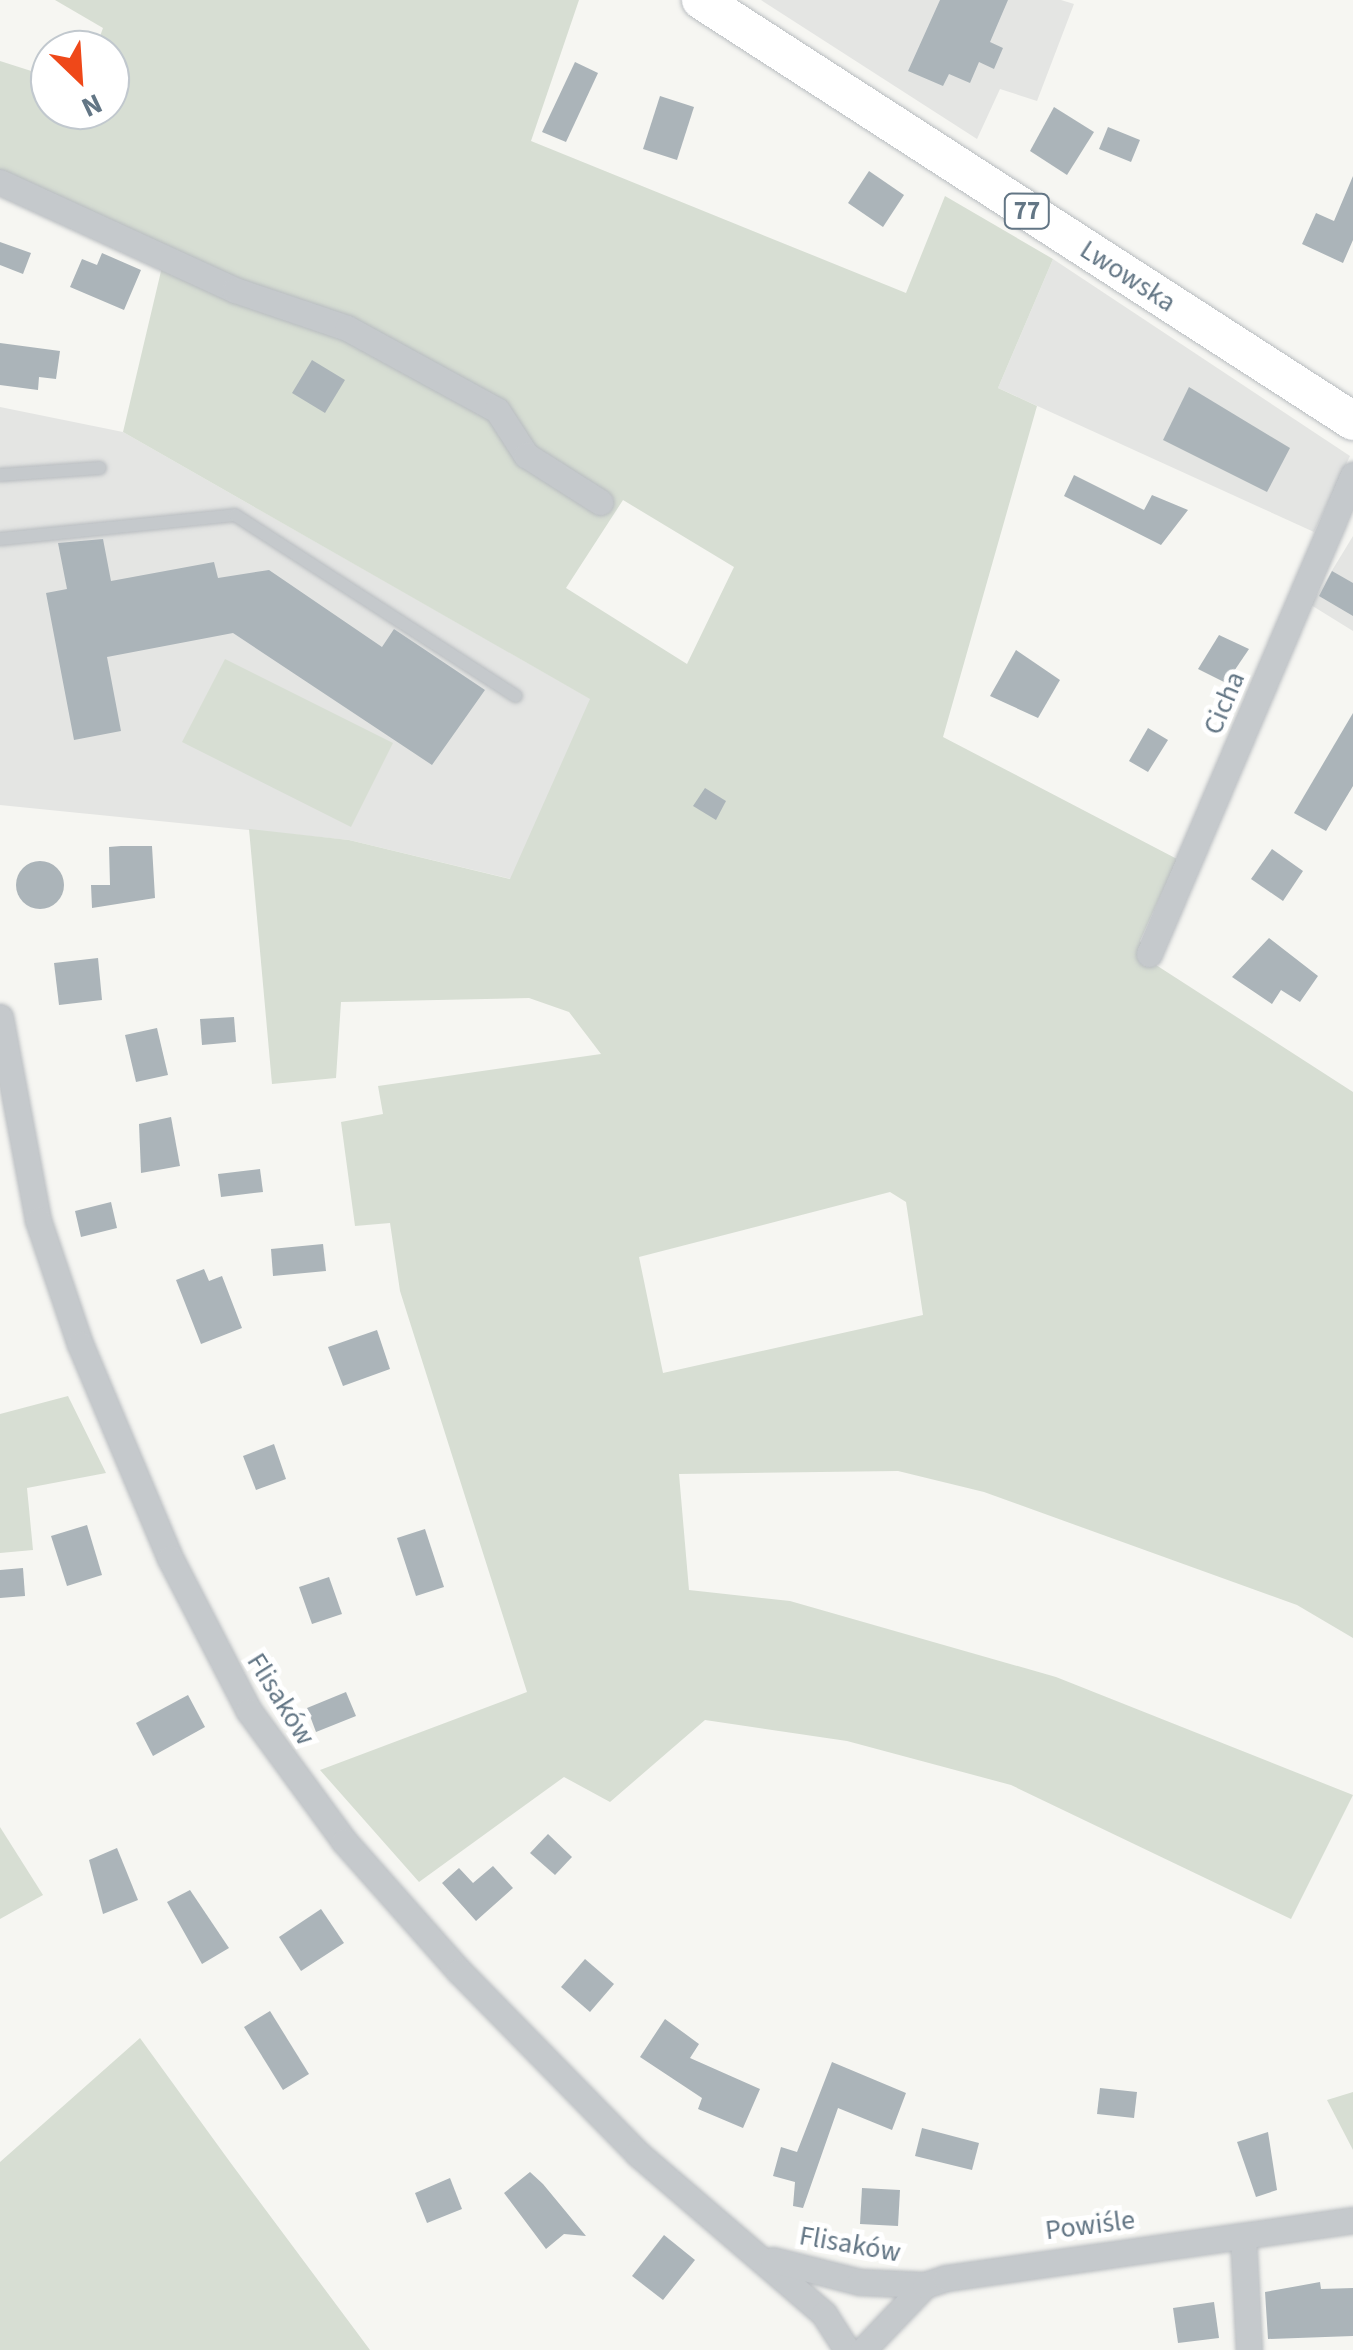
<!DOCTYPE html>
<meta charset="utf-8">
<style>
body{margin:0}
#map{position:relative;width:1353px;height:2350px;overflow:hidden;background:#f6f6f2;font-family:"Source Sans 3",sans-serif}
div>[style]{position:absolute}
.built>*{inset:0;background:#e4e5e3}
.green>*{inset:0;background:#d7ded3}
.building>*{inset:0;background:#abb4b9}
.round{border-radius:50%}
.roads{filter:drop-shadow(0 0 2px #b8bcc0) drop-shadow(0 0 2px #b8bcc0)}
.lane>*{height:12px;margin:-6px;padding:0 6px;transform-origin:6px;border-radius:6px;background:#c5c9cc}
.street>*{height:25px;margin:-12.5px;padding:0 12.5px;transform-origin:12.5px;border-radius:12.5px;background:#c5c9cc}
.primary>*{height:38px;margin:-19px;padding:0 19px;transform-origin:19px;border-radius:19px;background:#fff}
span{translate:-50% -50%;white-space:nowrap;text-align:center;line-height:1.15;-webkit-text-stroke:10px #fff;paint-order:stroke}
.shield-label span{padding:2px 8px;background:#fff;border:2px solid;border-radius:8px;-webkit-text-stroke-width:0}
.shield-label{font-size:25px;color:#637685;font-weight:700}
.street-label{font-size:28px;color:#637685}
.north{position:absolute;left:30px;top:30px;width:100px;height:100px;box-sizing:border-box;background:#fff;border:2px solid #c1c8ce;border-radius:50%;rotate:155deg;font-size:28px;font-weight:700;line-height:40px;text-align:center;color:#637685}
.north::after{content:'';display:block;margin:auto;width:35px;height:45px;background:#ef4819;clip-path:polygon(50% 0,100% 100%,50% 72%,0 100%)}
</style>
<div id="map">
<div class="built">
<div style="clip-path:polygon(761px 0,1061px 0,1074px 4px,1037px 101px,1000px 89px,977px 139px)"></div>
<div style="clip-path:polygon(1053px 259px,1350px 456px,1314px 532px,998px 388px)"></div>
<div style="clip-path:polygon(0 407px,123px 432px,591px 699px,511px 879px,349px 840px,0 805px)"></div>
<div style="clip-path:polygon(1353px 536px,1353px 631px,1311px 605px)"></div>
</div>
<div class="green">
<div style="clip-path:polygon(evenodd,55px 0,579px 0,531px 141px,906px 293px,945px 196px,1053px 259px,998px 388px,1037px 406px,943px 737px,1177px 859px,1140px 941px,1156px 965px,1353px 1092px,1353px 1638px,1297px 1605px,984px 1492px,898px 1471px,679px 1474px,689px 1590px,790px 1601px,1056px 1677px,1353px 1795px,1291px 1919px,1011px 1785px,847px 1741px,705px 1720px,610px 1802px,564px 1777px,419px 1882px,320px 1770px,527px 1692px,400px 1291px,390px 1223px,355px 1226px,341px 1122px,383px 1114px,378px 1086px,601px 1054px,569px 1012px,529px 998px,341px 1002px,336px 1078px,272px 1084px,249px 829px,349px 840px,510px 879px,590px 699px,123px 432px,166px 250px,0 170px,0 61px,50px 77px,50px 110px,110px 110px,110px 50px,95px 50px,103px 28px,55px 0,623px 500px,734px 567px,687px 664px,566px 588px,623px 500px,55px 0,890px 1192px,906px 1202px,923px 1315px,663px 1373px,639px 1257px,890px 1192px)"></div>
<div style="clip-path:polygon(225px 659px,393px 743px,351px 827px,182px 742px)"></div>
<div style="clip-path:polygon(68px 1396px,106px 1473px,27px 1488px,33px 1550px,0 1553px,0 1414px)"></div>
<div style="clip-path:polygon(0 1827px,43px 1895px,0 1919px)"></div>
<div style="clip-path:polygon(140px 2038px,230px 2162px,370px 2350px,0 2350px,0 2162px)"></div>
<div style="clip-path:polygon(1353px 2092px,1353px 2150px,1327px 2100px)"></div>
</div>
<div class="building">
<div style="clip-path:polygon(940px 0,1008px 0,990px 42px,1003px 48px,994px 69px,979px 62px,970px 83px,949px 74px,943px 86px,908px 71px)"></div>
<div style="clip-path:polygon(575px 62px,598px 73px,566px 142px,542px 132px)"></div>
<div style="clip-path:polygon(660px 96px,694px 107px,677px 160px,643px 149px)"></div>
<div style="clip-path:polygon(1054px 107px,1094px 132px,1067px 175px,1030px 151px)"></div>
<div style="clip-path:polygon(1108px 127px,1140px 140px,1131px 162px,1099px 149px)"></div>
<div style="clip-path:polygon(869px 171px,904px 195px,883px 227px,848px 203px)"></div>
<div style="clip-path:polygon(1353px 176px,1353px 240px,1343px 263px,1302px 244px,1316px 213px,1334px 221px)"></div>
<div style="clip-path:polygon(0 242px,31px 253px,23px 274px,0 265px)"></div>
<div style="clip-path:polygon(102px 253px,141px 270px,124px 310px,70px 287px,82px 259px,97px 265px)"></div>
<div style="clip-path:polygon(0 343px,60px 351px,56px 379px,39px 377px,38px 390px,0 385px)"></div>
<div style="clip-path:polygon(312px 360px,345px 380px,325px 413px,292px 393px)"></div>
<div style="clip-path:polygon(1189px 387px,1290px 448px,1267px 492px,1163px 440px)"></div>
<div style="clip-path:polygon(1074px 475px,1144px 510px,1152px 495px,1188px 510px,1161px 545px,1064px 496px)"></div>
<div style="clip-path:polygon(103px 539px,111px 581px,214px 562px,218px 578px,269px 570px,382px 647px,394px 629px,485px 690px,432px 765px,233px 633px,107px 657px,121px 731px,74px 740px,46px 593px,67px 589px,58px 543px)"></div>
<div style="clip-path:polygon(1332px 571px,1353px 583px,1353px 616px,1319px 596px)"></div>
<div style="clip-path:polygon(1219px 635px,1249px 649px,1226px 683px,1198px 669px)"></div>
<div style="clip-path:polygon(1016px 650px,1060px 680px,1038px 718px,990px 696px)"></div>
<div style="clip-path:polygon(1353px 713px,1353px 786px,1326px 831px,1294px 813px)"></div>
<div style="clip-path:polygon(1148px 728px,1168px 740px,1148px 772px,1129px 761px)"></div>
<div style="clip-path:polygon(705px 788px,726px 801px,716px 820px,693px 806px)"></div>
<div style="clip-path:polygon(121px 846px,152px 846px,155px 898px,92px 908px,91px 885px,110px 885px,109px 847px)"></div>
<div style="clip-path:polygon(1272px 849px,1303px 871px,1283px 901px,1251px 879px)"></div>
<div class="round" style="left:16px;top:861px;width:48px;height:48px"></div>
<div style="clip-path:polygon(1269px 938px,1318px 976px,1300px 1002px,1281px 990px,1272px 1004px,1232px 977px)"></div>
<div style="clip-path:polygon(98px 958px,102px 1000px,59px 1005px,54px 963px)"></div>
<div style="clip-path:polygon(234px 1017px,236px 1042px,202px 1045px,200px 1019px)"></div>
<div style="clip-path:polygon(157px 1028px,168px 1075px,136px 1082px,125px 1035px)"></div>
<div style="clip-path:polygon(171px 1117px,180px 1166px,141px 1173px,139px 1124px)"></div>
<div style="clip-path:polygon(260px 1169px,263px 1192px,221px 1197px,218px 1174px)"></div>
<div style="clip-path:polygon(111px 1202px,117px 1228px,81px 1237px,75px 1211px)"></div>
<div style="clip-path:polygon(323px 1244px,326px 1271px,273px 1276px,271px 1249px)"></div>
<div style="clip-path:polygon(204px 1269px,209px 1281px,222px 1276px,242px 1328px,201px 1344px,176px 1280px)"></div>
<div style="clip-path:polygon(377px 1330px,390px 1369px,343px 1386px,328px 1347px)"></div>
<div style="clip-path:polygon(274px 1444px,286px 1479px,256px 1490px,243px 1456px)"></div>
<div style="clip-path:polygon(87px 1525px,102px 1575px,67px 1586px,51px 1536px)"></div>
<div style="clip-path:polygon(425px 1529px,444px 1587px,416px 1596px,397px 1538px)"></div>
<div style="clip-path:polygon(23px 1568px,25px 1596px,0 1598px,0 1570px)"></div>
<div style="clip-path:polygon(329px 1577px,342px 1614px,312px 1624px,299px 1587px)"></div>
<div style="clip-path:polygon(346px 1692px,356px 1716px,316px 1732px,307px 1708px)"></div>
<div style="clip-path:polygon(188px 1695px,205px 1727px,153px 1756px,136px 1723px)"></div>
<div style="clip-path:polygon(548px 1834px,572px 1857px,555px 1875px,530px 1853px)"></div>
<div style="clip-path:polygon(117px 1848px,138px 1900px,103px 1914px,89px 1860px)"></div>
<div style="clip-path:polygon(493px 1866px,513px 1888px,476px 1921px,442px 1883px,459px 1868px,473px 1883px)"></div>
<div style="clip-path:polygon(190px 1890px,229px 1948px,202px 1964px,167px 1902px)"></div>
<div style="clip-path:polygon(321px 1909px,344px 1943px,301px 1971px,279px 1937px)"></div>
<div style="clip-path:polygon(585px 1959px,614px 1984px,590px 2012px,561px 1987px)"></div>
<div style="clip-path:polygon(270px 2011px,309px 2074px,283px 2090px,244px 2027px)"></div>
<div style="clip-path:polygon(665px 2019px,699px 2044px,690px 2058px,760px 2089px,743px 2128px,698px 2109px,702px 2098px,640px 2057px)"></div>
<div style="clip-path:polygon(832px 2062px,906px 2093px,892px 2130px,838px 2108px,803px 2208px,793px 2206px,795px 2182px,773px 2176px,781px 2147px,797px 2152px)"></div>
<div style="clip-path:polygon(1100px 2088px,1137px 2092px,1134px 2118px,1097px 2114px)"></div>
<div style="clip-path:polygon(922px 2128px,979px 2143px,972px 2170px,915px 2156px)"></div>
<div style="clip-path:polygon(1268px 2132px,1277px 2190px,1256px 2197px,1237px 2142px)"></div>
<div style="clip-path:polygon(530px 2172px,543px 2184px,586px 2236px,564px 2234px,546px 2249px,504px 2193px)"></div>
<div style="clip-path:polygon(450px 2178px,462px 2209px,427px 2223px,415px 2193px)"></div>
<div style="clip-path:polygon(862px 2188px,900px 2190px,898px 2226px,860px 2224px)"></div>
<div style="clip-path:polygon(664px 2235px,695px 2260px,663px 2300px,632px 2276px)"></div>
<div style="clip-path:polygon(1320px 2282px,1321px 2289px,1353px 2288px,1353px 2336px,1268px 2339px,1265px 2292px)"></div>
<div style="clip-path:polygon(1214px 2302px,1219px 2338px,1178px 2343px,1173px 2308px)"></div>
</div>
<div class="roads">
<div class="lane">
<div style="left:0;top:475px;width:100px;rotate:-4deg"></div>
<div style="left:0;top:539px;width:236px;rotate:-5.8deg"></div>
<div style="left:235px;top:515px;width:334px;rotate:32.8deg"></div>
</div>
<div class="street">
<div style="left:0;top:182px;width:259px;rotate:24.7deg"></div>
<div style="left:235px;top:290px;width:118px;rotate:18.7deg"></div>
<div style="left:347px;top:328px;width:171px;rotate:28.7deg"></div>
<div style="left:497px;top:410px;width:54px;rotate:57.2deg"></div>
<div style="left:526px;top:455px;width:88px;rotate:32.4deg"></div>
<div style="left:1149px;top:954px;width:521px;rotate:-66.93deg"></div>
<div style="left:0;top:1017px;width:207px;rotate:79.4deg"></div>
<div style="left:38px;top:1220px;width:131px;rotate:71.3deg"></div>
<div style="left:80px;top:1344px;width:232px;rotate:67.2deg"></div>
<div style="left:170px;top:1558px;width:172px;rotate:62.7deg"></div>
<div style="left:249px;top:1711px;width:161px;rotate:53.8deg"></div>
<div style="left:344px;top:1841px;width:174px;rotate:48.5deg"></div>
<div style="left:459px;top:1971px;width:255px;rotate:45.6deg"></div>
<div style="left:637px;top:2153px;width:247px;rotate:40.7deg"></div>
<div style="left:824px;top:2314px;width:43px;rotate:57.4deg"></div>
<div style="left:1243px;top:2236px;width:114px;rotate:87deg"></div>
<div style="left:773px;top:2260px;width:90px;rotate:14.2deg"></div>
<div style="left:860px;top:2282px;width:65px;rotate:2.6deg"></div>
<div style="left:863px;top:2350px;width:90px;rotate:-46.4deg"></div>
<div style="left:925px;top:2285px;width:22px;rotate:-18deg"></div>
<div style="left:946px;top:2278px;width:411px;rotate:-8.1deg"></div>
</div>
<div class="primary">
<div style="left:701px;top:0;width:776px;rotate:32.85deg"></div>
</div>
</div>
<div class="shield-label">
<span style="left:1027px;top:211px">77</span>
</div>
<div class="street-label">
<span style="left:1128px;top:276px;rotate:33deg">Lwowska</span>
<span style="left:1224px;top:703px;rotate:-67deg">Cicha</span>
<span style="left:281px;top:1699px;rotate:58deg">Flisaków</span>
<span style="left:1090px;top:2225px;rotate:-7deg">Powiśle</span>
<span style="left:850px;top:2244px;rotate:10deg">Flisaków</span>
</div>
<div class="north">N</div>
</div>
